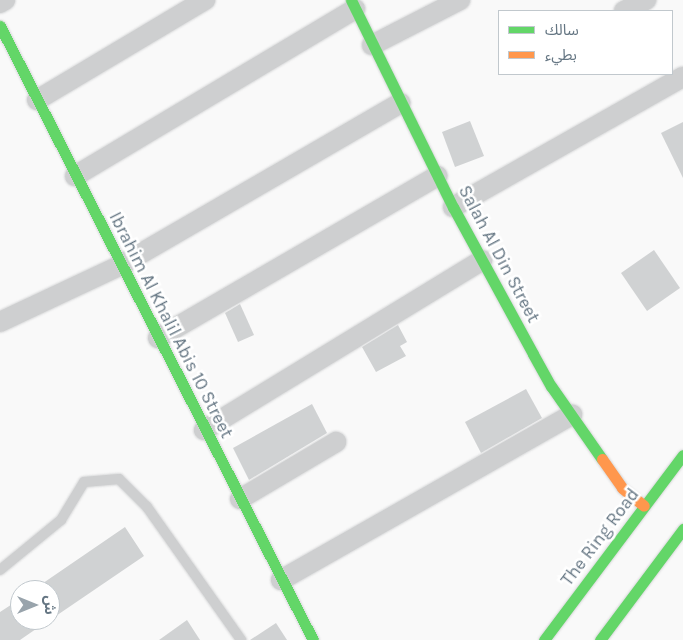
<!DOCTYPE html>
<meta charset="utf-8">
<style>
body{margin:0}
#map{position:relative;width:683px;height:640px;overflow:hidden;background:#f9f9f9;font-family:Karla,"Noto Sans Arabic",sans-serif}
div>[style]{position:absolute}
.building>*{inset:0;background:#d0d2d3}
.roads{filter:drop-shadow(0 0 1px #d5d6d7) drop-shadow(0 0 1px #d5d6d7)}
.lane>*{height:10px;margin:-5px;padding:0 5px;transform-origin:5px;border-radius:5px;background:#cecfd0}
.street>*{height:20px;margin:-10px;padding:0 10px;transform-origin:10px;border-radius:10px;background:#cecfd0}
.fast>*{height:11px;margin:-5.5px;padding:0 5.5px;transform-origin:5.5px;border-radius:5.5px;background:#63d668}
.slow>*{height:11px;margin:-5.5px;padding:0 5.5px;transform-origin:5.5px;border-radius:5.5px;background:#ff974d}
span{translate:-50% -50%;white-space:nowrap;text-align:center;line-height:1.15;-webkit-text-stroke:5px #fff;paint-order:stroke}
.street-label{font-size:18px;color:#657683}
.legend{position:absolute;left:498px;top:10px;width:175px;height:65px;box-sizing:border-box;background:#fff;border:1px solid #c1c8cd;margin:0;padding:6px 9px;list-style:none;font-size:15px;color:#657683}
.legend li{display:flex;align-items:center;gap:10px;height:25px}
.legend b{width:25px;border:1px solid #c1c8cd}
.north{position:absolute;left:10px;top:580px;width:50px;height:50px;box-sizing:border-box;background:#fff;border:1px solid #c1c8cd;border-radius:50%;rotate:90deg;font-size:14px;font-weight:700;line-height:20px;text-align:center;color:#657683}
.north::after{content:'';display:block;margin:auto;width:18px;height:22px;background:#99a4ac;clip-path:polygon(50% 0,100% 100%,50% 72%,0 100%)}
</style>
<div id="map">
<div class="building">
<div style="clip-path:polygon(470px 121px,484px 156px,455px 167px,442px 132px)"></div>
<div style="clip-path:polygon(683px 122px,683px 178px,661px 133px)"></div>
<div style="clip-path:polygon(654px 250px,680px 288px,647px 311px,621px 273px)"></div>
<div style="clip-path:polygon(240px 304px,254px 335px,238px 342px,225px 313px)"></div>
<div style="clip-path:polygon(398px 325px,407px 342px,400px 346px,406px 356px,376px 372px,362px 347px)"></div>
<div style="clip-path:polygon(526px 389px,542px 418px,481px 453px,465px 422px)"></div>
<div style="clip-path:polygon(312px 404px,327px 433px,249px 480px,233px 448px)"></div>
<div style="clip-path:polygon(125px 527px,144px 556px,50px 620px,50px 590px,33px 590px)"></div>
<div style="clip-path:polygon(20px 599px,20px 620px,49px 620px,20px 640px,0 640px,0 612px)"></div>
<div style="clip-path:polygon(187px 620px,200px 640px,159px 640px)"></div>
<div style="clip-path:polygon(276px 623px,287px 640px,250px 640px)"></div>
</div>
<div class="roads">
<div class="lane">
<div style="left:0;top:570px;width:79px;rotate:-39.3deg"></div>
<div style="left:61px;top:520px;width:44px;rotate:-58.8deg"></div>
<div style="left:84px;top:482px;width:35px;rotate:-5deg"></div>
<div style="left:119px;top:479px;width:40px;rotate:45deg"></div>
<div style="left:147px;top:507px;width:163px;rotate:54.7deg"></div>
</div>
<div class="street">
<div style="left:0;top:3px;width:6px;rotate:-31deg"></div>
<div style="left:624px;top:11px;width:25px;rotate:-27deg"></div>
<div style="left:372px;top:45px;width:99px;rotate:-27.1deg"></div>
<div style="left:37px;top:100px;width:196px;rotate:-30.8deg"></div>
<div style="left:75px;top:176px;width:326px;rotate:-30.8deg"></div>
<div style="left:453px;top:207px;width:264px;rotate:-29.5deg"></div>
<div style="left:0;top:322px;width:134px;rotate:-25.2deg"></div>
<div style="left:121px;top:265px;width:323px;rotate:-30.1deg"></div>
<div style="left:158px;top:338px;width:323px;rotate:-30.1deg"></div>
<div style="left:204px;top:430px;width:326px;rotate:-31.4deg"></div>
<div style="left:240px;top:499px;width:112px;rotate:-30.7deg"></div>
<div style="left:281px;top:580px;width:335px;rotate:-29.6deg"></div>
</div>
<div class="fast">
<div style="left:351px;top:0;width:231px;rotate:63.8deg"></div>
<div style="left:453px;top:207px;width:167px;rotate:61.4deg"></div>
<div style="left:533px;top:354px;width:37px;rotate:61deg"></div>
<div style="left:551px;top:386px;width:89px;rotate:55.1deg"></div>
<div style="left:0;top:26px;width:689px;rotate:62.99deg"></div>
<div style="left:544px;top:640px;width:231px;rotate:-53.1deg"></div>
<div style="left:600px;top:640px;width:139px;rotate:-53.2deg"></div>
</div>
<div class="slow">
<div style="left:602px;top:459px;width:35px;rotate:55deg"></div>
<div style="left:622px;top:488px;width:28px;rotate:39deg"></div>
</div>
</div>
<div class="street-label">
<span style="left:499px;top:254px;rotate:62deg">Salah Al Din Street</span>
<span style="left:171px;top:325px;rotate:63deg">Ibrahim Al Khalil Abis 10 Street</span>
<span style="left:600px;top:537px;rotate:-53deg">The Ring Road</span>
</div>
<ul class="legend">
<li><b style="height:6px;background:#63d668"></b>سالك</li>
<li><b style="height:6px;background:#ff974d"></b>بطيء</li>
</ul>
<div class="north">ش</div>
</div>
